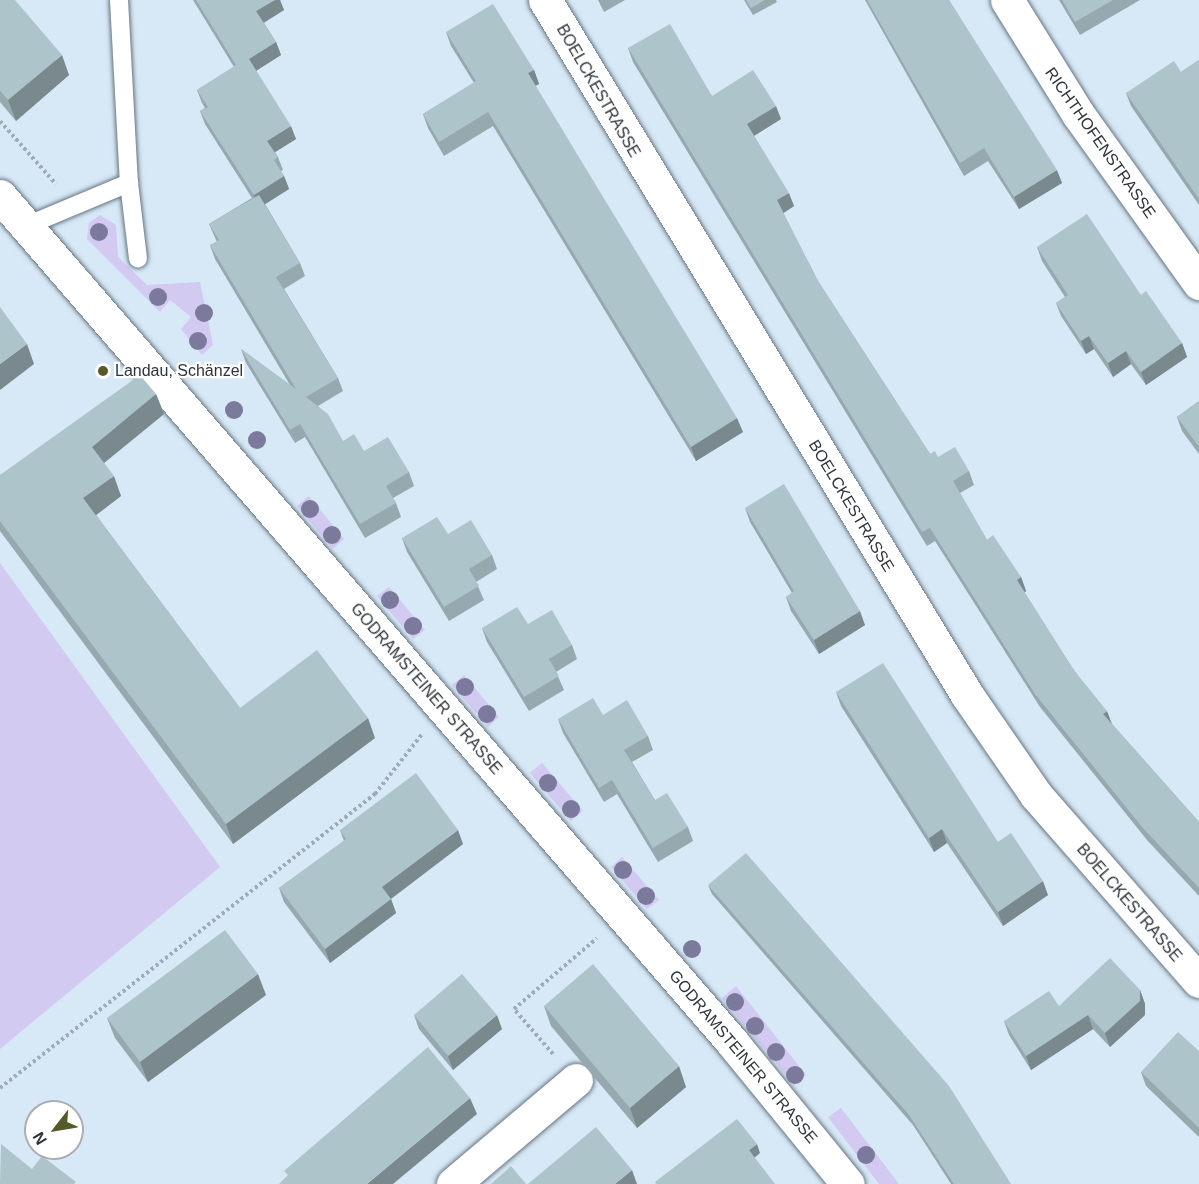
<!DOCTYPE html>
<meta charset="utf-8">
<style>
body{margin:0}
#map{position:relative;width:1199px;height:1184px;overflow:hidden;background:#d7e8f6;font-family:Helvetica,sans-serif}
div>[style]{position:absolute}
.green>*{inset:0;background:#d2caf1}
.path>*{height:4px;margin-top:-2px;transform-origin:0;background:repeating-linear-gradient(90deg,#9facb7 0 3px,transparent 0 6px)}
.roads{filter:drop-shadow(0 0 2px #667581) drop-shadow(0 0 2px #667581)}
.service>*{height:18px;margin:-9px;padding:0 9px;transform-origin:9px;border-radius:9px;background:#fff}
.minor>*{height:33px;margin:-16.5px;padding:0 16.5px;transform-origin:16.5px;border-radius:16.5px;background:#fff}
.tertiary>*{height:33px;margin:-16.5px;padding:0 16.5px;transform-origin:16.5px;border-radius:16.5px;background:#fff}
.trees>*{width:18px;height:18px;margin:-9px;border-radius:50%;background:#7b7a9c}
.wall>*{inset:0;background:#95a9ae}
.shaded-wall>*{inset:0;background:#79898d}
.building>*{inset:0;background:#adc4ca}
.dots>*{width:16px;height:16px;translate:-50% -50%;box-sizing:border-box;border:3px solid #fff;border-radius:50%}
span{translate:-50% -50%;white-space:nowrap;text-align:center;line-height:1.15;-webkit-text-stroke:4.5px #fff;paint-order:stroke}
.street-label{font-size:16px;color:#2e343a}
.poi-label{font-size:16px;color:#2e343a}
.left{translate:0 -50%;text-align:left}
.north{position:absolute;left:24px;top:1100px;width:60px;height:60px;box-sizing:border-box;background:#fff;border:2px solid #abaeb0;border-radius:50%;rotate:239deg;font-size:16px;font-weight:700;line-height:24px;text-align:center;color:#2e343a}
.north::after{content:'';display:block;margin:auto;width:21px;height:27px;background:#555a28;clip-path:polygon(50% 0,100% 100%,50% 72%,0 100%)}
</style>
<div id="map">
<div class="green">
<div style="clip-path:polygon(100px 215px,116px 225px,118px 257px,147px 285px,200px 282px,213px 345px,202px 355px,181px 329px,191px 317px,170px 300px,160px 312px,87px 239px,89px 223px)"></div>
<div style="clip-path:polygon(309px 496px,344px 539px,333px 549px,297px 506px)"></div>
<div style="clip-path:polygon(0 563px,220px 867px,0 1049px)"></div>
<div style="clip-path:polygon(389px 587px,425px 630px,413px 639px,377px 596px)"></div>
<div style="clip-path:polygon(464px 675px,499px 717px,488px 727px,452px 685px)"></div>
<div style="clip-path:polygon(542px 763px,583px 811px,571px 821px,530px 773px)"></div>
<div style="clip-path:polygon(622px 857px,659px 900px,647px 909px,611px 867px)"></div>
<div style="clip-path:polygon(736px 986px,806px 1075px,794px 1085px,722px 998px)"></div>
<div style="clip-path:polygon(841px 1108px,899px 1184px,879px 1184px,828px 1117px)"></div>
</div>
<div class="path">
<div style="left:0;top:121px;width:84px;rotate:48.4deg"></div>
<div style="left:553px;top:1054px;width:60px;rotate:-130.9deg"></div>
<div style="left:514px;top:1009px;width:109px;rotate:-40.5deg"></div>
<div style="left:0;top:1088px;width:477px;rotate:-38.1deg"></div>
<div style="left:375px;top:794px;width:76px;rotate:-51.9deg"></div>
</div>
<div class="roads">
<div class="service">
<div style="left:119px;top:0;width:183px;rotate:86.9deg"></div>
<div style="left:26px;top:226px;width:112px;rotate:-22.7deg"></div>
<div style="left:129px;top:183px;width:76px;rotate:83.2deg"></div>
</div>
<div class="minor">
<div style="left:545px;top:0;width:813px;rotate:58.73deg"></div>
<div style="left:967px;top:695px;width:121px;rotate:55.4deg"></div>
<div style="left:1036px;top:795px;width:247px;rotate:48.8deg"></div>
<div style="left:1007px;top:0;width:134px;rotate:58.1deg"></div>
<div style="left:1078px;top:114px;width:208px;rotate:54.4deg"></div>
<div style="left:453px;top:1184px;width:161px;rotate:-40.2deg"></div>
</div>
<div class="tertiary">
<div style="left:0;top:196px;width:1119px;rotate:49.13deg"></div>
<div style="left:732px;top:1042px;width:183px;rotate:50.8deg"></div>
</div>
</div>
<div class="trees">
<div style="left:99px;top:232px"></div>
<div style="left:158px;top:297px"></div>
<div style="left:204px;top:313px"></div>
<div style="left:198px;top:341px"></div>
<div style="left:234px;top:410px"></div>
<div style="left:257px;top:440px"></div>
<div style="left:310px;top:509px"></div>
<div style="left:332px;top:535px"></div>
<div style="left:390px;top:600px"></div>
<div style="left:413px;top:626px"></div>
<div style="left:465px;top:687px"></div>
<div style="left:487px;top:714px"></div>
<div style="left:548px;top:783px"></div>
<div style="left:571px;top:809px"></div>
<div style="left:623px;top:870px"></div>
<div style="left:646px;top:896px"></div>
<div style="left:692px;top:949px"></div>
<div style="left:735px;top:1002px"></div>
<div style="left:755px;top:1026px"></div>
<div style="left:776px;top:1052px"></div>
<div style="left:795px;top:1075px"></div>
<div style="left:866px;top:1155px"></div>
</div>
<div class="wall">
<div style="clip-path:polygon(0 0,69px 75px,16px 121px,0 102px)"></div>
<div style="clip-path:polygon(193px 0,280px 0,284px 10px,264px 23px,276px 42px,281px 55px,256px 71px,296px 139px,275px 152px,278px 157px,283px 170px,281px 171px,284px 176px,289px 189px,265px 204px,300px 263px,305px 276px,284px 289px,338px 378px,343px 391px,318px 406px,343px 441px,409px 472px,414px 486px,393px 498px,396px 503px,401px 517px,365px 538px,305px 437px,295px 443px,246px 363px,241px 349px,290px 385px,215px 259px,210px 245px,217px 242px,209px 224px,252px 198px,205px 124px,200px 111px,205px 108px,202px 103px,197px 90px,234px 67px)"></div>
<div style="clip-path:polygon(598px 0,625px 0,604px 12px)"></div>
<div style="clip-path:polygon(744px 0,776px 0,777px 2px,753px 15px)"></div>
<div style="clip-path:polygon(865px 0,949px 0,1062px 183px,1019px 209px,988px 161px,964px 176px)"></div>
<div style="clip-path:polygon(1059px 0,1140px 0,1080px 35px)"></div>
<div style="clip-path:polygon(446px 32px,534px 70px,539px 84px,535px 86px,743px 432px,696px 461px,493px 126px,444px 156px,428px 128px,423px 114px,474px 83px,451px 46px)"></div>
<div style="clip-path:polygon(628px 48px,712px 96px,781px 119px,754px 136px,794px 206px,783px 213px,818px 281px,930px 454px,938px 457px,969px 471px,974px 485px,960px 493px,987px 540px,1021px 577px,1026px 591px,1024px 592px,1073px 669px,1112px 724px,1199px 822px,1199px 896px,1147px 840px,1040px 707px,935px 541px,927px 546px,633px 62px)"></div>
<div style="clip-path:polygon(1199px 60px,1199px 205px,1131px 106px,1126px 93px,1181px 72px)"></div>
<div style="clip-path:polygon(1037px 247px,1141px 295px,1182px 343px,1187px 357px,1146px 385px,1131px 364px,1113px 377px,1094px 349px,1086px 354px,1061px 316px,1056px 303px,1065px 297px,1042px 261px)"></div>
<div style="clip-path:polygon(156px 394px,164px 414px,104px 463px,121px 496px,96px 515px,240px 708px,375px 738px,233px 844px,0 531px,0 475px)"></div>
<div style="clip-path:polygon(1199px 401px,1199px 454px,1182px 431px,1177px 417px)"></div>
<div style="clip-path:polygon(745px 508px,865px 625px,819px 654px,791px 611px,786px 597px,792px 593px,750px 522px)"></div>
<div style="clip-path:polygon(448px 534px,492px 555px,497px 569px,476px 582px,484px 600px,449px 621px,407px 552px,402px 538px)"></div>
<div style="clip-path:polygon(528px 624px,572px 645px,577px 659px,556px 672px,564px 690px,529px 711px,487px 642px,482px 628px)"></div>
<div style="clip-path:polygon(836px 692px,998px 842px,1048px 895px,1003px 926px,947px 843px,934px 852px,841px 706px)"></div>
<div style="clip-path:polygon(603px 715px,648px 736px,653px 750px,632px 762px,655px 800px,688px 827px,693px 841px,658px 862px,617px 794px,604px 802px,563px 733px,558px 719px)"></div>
<div style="clip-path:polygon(340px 830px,463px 844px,391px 899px,396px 913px,330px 963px,284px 902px,279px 888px,344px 841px)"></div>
<div style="clip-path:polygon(708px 885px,1011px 1184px,951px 1184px,913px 1125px,712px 894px)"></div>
<div style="clip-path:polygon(1140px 990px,1145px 1004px,1145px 1015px,1110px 1047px,1093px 1029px,1031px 1070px,1009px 1035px,1004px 1021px,1059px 1006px)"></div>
<div style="clip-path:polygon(266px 995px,148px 1082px,115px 1038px,107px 1018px)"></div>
<div style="clip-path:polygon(544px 1006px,686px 1087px,637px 1128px,551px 1026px)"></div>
<div style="clip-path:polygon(414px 1015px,502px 1029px,453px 1070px,419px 1029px)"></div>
<div style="clip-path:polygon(1199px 1051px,1199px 1137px,1146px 1086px,1141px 1072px)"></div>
</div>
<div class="shaded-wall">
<div style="clip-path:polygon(275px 0,280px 0,284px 10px,261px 24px,256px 11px)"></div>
<div style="clip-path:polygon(276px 42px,281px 55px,254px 72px,249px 59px)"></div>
<div style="clip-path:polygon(62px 55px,69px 75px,16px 121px,8px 100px)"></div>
<div style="clip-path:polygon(534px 70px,539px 84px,533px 87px,528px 73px)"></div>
<div style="clip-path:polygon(776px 106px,781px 119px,752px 137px,747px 124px)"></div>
<div style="clip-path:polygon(291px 126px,296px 139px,272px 154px,267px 141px)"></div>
<div style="clip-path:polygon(1057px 170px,1062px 183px,1019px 209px,1014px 197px)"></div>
<div style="clip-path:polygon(284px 176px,289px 189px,259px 208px,254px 195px)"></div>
<div style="clip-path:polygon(789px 193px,794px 206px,782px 214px,777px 200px)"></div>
<div style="clip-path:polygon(1089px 336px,1094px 349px,1086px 354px,1081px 341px)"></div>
<div style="clip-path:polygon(1182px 343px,1187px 357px,1146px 385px,1141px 372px)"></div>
<div style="clip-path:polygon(27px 344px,34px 364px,0 390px,0 364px)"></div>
<div style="clip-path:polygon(1126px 351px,1131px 364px,1113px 377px,1108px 363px)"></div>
<div style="clip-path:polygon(156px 394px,164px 414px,99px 467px,92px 447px)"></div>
<div style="clip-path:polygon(737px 418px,743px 432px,696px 461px,691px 447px)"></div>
<div style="clip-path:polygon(114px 476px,121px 496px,91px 519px,83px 498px)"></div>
<div style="clip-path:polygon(1021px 577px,1026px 591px,1022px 594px,1017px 580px)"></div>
<div style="clip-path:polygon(860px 611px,865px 625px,819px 654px,814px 640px)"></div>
<div style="clip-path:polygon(1107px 711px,1112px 724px,1103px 714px)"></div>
<div style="clip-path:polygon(368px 718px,375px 738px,233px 844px,226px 824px)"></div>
<div style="clip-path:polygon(942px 829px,947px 843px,934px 852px,929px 838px)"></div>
<div style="clip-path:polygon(458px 830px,463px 844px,388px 901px,382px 887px)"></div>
<div style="clip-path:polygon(1043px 881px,1048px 895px,1003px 926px,998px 912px)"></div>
<div style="clip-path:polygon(391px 899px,396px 913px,330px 963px,325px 949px)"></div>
<div style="clip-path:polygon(258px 974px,266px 995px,148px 1082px,140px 1062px)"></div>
<div style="clip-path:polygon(1140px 990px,1145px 1004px,1145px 1015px,1110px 1047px,1105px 1033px)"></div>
<div style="clip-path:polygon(497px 1015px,502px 1029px,453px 1070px,448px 1056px)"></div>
<div style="clip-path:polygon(1088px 1015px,1093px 1029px,1031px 1070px,1026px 1056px)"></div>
<div style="clip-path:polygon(679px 1066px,686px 1087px,637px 1128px,630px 1108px)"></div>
<div style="clip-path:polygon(470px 1098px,477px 1114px,393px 1184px,367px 1184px)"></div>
<div style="clip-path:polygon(757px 1144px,760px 1153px,753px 1159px,749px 1150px)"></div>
<div style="clip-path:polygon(632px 1170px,637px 1184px,615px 1184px)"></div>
</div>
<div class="building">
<div style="clip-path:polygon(0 0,15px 0,62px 55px,8px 100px,0 91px)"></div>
<div style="clip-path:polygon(196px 0,275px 0,256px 11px,276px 42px,249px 59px,291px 126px,267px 141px,278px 157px,274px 160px,284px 176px,254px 195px,200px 111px,208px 107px,197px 90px,236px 65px)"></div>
<div style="clip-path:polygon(746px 0,765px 0,751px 8px)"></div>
<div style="clip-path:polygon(867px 0,949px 0,1057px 170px,1014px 197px,984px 148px,960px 163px)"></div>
<div style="clip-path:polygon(1062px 0,1113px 0,1075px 22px)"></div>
<div style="clip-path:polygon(493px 4px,534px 70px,528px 73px,737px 418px,691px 447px,488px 112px,439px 142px,423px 114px,476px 81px,446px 32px)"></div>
<div style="clip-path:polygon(670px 24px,712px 96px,753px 70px,776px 106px,747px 124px,789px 193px,777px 200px,818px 281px,930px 454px,935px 451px,938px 457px,955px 447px,969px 471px,953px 481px,987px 540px,993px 535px,1021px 577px,1017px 580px,1073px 669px,1107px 711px,1103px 714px,1199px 822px,1199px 888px,1142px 827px,1035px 694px,930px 528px,922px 532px,628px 48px)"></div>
<div style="clip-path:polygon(1199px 60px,1199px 199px,1126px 93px,1174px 61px,1181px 72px)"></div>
<div style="clip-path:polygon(259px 195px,300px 263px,276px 277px,338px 378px,306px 397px,328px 414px,343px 441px,354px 434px,364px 451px,388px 437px,409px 472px,386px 486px,396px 503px,360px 524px,300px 424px,290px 430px,241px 349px,296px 389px,210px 245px,219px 240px,209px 224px)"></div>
<div style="clip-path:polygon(1087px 214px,1141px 295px,1146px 291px,1182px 343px,1141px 372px,1126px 351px,1108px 363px,1089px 336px,1081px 341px,1056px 303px,1068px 295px,1037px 247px)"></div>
<div style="clip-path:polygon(0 307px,27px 344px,0 364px)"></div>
<div style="clip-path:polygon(140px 375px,156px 394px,92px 447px,114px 476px,83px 498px,240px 708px,317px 650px,368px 718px,226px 824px,0 521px,0 475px)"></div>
<div style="clip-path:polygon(1199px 401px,1199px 447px,1177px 417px)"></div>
<div style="clip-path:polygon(784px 484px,860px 611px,814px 640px,786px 597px,794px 591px,745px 508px)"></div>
<div style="clip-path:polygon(437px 517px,448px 534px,471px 520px,492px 555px,469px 569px,479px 586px,444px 607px,402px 538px)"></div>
<div style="clip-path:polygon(517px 607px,528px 624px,552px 610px,572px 645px,549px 659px,559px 676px,524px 697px,482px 628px)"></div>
<div style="clip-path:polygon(883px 663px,998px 842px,1011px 833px,1043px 881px,998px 912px,942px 829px,929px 838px,836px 692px)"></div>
<div style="clip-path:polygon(593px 698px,603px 715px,627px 700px,648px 736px,624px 750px,655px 800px,667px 793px,688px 827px,653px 848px,612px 780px,599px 788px,558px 719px)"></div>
<div style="clip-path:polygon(416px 773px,458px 830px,382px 887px,391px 899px,325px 949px,279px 888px,346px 839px,340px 830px)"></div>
<div style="clip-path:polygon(746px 853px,949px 1086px,1011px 1184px,954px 1184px,909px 1115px,708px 885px)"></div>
<div style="clip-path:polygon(225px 930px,258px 974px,140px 1062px,107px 1018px)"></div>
<div style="clip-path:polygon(1110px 958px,1140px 990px,1140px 1001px,1105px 1033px,1088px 1015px,1026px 1056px,1004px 1021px,1049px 991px,1059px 1006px)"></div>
<div style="clip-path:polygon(593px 964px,679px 1066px,630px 1108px,544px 1006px)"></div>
<div style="clip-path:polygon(462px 974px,497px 1015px,448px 1056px,414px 1015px)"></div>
<div style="clip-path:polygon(1178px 1032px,1199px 1051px,1199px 1128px,1141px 1072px)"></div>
<div style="clip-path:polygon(428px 1047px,470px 1098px,367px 1184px,279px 1184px,288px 1175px,284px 1171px)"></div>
<div style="clip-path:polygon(737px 1119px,757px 1144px,749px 1150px,775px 1184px,656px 1184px,655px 1182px)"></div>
<div style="clip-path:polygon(596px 1127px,632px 1170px,615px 1184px,528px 1184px)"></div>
<div style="clip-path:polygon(1px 1144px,32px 1169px,42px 1156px,76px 1182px,74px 1184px,0 1184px)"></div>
<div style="clip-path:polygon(511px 1166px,526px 1184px,491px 1184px)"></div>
</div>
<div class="dots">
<div style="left:103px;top:371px;background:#555a28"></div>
</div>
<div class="street-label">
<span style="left:598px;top:91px;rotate:60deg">BOELCKESTRASSE</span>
<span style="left:1100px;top:143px;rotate:55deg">RICHTHOFENSTRASSE</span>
<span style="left:851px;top:506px;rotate:59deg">BOELCKESTRASSE</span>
<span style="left:426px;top:689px;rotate:49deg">GODRAMSTEINER STRASSE</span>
<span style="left:1129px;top:903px;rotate:49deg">BOELCKESTRASSE</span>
<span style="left:743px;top:1057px;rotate:50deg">GODRAMSTEINER STRASSE</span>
</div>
<div class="poi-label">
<span class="left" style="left:115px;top:371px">Landau, Schänzel</span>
</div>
<div class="north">N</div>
</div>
